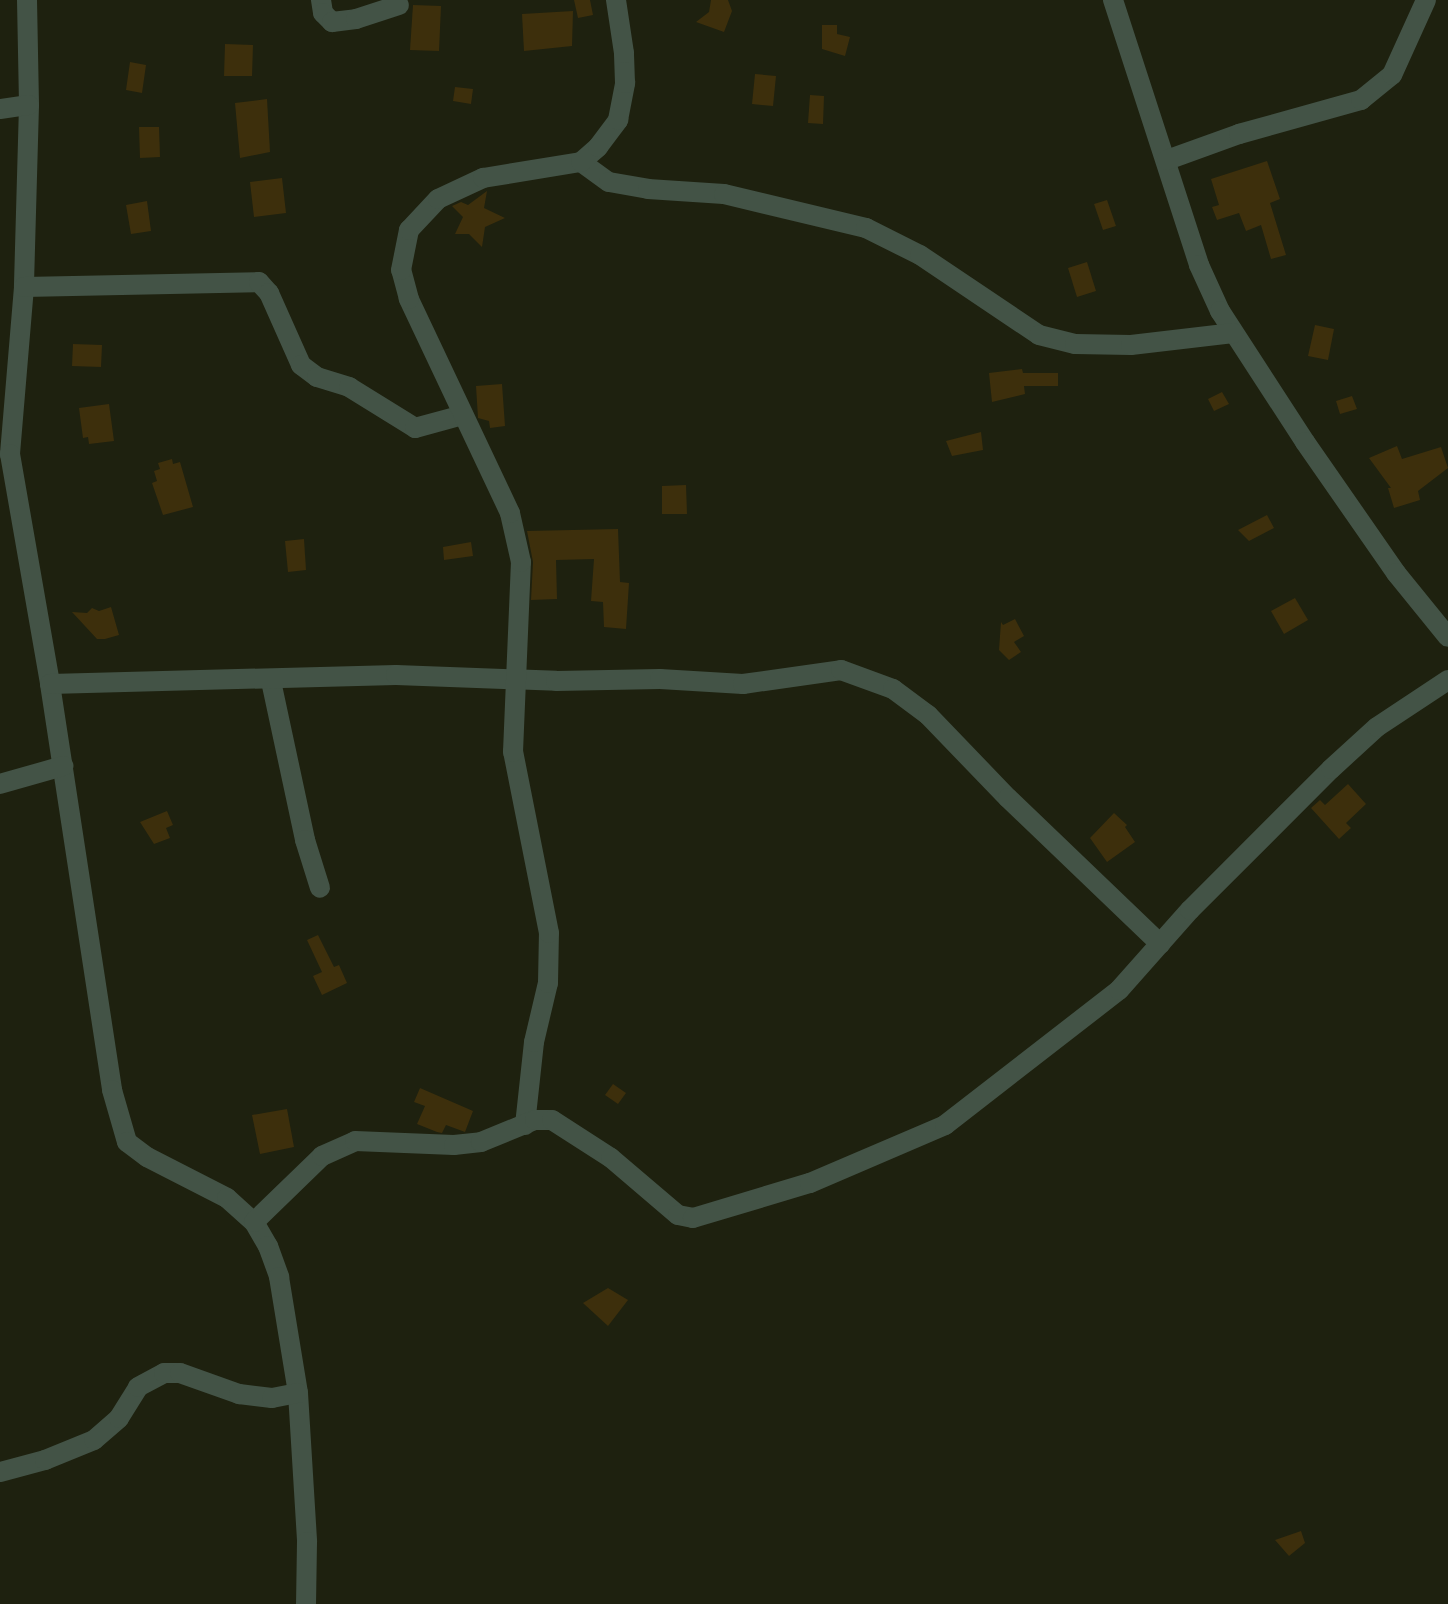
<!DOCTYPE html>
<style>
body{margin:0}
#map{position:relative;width:1448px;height:1604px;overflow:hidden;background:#1e210f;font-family:"Public Sans",sans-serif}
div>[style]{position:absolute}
.building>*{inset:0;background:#3d2f0c}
.street>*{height:20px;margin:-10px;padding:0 10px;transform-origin:10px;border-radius:10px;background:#435346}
span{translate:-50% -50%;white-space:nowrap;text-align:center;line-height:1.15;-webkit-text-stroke:4.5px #1e210f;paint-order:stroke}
</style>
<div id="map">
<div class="building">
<div style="clip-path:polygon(574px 0,590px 0,593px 15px,578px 18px)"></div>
<div style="clip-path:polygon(711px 0,728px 0,732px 11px,724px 32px,696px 22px,709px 12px)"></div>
<div style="clip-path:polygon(413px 5px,441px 6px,439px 51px,410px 50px)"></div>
<div style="clip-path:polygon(573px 11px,572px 46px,524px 51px,522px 14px)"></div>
<div style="clip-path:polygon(822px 25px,837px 25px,837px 34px,850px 37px,845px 56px,822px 49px)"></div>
<div style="clip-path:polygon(225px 44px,253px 45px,252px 76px,224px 76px)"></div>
<div style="clip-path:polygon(130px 62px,146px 65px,142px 93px,126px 90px)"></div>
<div style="clip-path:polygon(755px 74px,776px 76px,773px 106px,752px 104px)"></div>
<div style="clip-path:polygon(455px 87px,473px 89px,471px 104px,453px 101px)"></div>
<div style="clip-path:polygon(810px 95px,824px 96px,823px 124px,808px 123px)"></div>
<div style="clip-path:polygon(267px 99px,270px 152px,240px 158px,235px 103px)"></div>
<div style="clip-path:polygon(139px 127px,159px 127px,160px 157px,140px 158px)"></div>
<div style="clip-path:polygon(1267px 161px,1280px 199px,1270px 203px,1286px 255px,1271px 259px,1261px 225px,1246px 231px,1239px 213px,1217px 220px,1212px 207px,1219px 205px,1211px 179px)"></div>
<div style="clip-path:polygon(282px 178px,286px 213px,254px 217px,250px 182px)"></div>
<div style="clip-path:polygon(487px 191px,484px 208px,505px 218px,485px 227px,482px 247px,469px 234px,455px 234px,463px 217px,452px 206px,461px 202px,468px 205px)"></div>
<div style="clip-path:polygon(1107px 200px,1116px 226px,1103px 230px,1094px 204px)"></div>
<div style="clip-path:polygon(147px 201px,151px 231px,131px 234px,126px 205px)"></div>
<div style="clip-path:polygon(1087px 262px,1096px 291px,1077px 297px,1068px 268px)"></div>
<div style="clip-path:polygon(1315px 325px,1334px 329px,1328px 360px,1308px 356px)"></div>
<div style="clip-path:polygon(73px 344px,102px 345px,101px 367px,72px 366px)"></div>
<div style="clip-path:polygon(1022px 369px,1023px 373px,1058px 373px,1058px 386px,1024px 386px,1025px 394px,992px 402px,989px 373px)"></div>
<div style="clip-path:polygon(502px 384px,505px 426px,490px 428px,489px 421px,478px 418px,476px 386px)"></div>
<div style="clip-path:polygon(1222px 392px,1229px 404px,1214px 411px,1208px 399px)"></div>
<div style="clip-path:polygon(1352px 396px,1357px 409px,1340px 414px,1336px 401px)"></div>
<div style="clip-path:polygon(109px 404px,114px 441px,89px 444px,88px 437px,83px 438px,79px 408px)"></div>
<div style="clip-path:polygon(981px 432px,983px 450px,952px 456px,946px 441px)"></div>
<div style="clip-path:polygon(1397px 446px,1402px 459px,1441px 447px,1448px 468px,1418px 491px,1420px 500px,1394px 508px,1388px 488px,1391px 488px,1369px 458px)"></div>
<div style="clip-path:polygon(172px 459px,173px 464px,180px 462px,193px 507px,163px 515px,152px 483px,157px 481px,154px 471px,160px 469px,158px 463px)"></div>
<div style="clip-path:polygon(686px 485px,687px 514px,662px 514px,662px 486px)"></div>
<div style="clip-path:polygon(1267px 515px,1274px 528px,1249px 541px,1238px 530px)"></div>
<div style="clip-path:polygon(618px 529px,620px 582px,629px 583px,626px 629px,604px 627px,603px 602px,591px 601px,594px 559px,556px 560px,557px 599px,531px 600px,533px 562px,527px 531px)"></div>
<div style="clip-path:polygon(304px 539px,306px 570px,288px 572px,285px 541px)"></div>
<div style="clip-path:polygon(471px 542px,473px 556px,444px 560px,443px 547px)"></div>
<div style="clip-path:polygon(1295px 598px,1308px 620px,1284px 634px,1271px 611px)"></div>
<div style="clip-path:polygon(111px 607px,119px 635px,105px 639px,97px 639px,72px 612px,87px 613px,92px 608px,99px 611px)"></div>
<div style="clip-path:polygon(1015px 619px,1024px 636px,1014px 642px,1021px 652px,1009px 660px,999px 650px,1001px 622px,1003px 625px)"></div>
<div style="clip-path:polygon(1348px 784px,1366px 804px,1346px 823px,1351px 828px,1339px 839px,1311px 808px,1320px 800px,1325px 805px)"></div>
<div style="clip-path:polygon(167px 811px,173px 825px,166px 828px,170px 838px,154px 844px,140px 822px)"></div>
<div style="clip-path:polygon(1114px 813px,1127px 825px,1125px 827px,1135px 842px,1107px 862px,1090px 838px)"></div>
<div style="clip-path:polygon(318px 935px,334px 967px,339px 965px,347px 983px,322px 995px,313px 976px,322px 972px,307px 940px)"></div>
<div style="clip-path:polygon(613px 1084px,626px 1093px,618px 1104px,605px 1095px)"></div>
<div style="clip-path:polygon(420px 1088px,473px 1111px,465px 1132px,446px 1125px,442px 1133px,437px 1132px,417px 1124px,425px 1106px,414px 1102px)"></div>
<div style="clip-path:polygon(287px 1109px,294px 1147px,260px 1154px,252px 1115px)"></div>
<div style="clip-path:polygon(608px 1288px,628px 1300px,608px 1326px,583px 1303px)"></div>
<div style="clip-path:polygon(1301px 1531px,1305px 1543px,1289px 1556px,1275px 1540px)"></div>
</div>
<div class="street">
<div style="left:27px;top:0;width:105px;rotate:88.9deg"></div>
<div style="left:29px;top:105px;width:182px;rotate:91.6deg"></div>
<div style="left:24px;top:287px;width:168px;rotate:94.8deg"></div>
<div style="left:10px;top:454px;width:233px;rotate:80.1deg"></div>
<div style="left:50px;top:684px;width:411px;rotate:81.3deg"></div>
<div style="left:112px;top:1090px;width:54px;rotate:73.9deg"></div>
<div style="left:127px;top:1142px;width:25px;rotate:37deg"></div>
<div style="left:147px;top:1157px;width:90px;rotate:27.1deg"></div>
<div style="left:227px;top:1198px;width:36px;rotate:42deg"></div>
<div style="left:254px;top:1222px;width:28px;rotate:60deg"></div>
<div style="left:268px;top:1246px;width:33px;rotate:70deg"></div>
<div style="left:279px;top:1277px;width:118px;rotate:80.7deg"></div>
<div style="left:298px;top:1393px;width:149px;rotate:86.5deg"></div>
<div style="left:307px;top:1542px;width:62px;rotate:90.9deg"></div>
<div style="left:321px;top:0;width:13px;rotate:81deg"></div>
<div style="left:323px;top:13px;width:13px;rotate:45deg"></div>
<div style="left:332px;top:22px;width:24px;rotate:-7deg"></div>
<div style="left:356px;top:19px;width:45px;rotate:-18deg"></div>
<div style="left:1113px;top:0;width:279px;rotate:72deg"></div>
<div style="left:1199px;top:265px;width:51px;rotate:65.5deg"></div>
<div style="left:1220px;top:311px;width:156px;rotate:57deg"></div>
<div style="left:1305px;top:442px;width:160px;rotate:55.2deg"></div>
<div style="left:1396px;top:573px;width:82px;rotate:50.9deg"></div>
<div style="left:0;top:109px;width:29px;rotate:-8deg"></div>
<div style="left:1167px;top:160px;width:77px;rotate:-19.9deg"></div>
<div style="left:1239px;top:134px;width:127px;rotate:-15.6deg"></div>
<div style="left:1361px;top:100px;width:40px;rotate:-39deg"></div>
<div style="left:1392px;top:75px;width:82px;rotate:-65.6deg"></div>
<div style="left:581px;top:162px;width:34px;rotate:36deg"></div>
<div style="left:609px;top:182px;width:40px;rotate:10deg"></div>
<div style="left:648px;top:189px;width:76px;rotate:3.8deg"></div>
<div style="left:724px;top:194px;width:146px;rotate:13.5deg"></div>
<div style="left:866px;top:228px;width:60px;rotate:26.6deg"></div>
<div style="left:920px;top:255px;width:143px;rotate:33.9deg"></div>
<div style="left:1039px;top:335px;width:37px;rotate:14deg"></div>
<div style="left:1075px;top:344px;width:56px;rotate:1deg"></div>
<div style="left:1131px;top:345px;width:103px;rotate:-6.7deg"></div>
<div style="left:24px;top:287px;width:235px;rotate:-1.2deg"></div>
<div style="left:259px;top:282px;width:15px;rotate:48deg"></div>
<div style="left:269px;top:293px;width:79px;rotate:66deg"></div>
<div style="left:301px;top:365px;width:20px;rotate:37deg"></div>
<div style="left:317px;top:377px;width:34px;rotate:17deg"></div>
<div style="left:349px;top:387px;width:78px;rotate:31.8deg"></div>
<div style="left:415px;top:428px;width:50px;rotate:-15.2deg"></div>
<div style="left:271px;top:681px;width:163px;rotate:77.9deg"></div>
<div style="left:305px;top:840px;width:50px;rotate:72.6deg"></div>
<div style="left:50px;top:684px;width:346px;rotate:-1.5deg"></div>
<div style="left:396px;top:675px;width:160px;rotate:2.1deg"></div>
<div style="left:556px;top:681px;width:104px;rotate:-1.1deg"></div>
<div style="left:660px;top:679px;width:83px;rotate:3.4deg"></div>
<div style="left:743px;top:684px;width:99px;rotate:-8.1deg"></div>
<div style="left:841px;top:670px;width:55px;rotate:20.1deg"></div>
<div style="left:893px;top:689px;width:44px;rotate:36.6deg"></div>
<div style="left:928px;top:715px;width:115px;rotate:46.1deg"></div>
<div style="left:1008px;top:798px;width:211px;rotate:43.8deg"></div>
<div style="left:0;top:784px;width:66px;rotate:-15.9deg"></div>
<div style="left:525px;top:1125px;width:83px;rotate:-83.8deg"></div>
<div style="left:534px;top:1042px;width:61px;rotate:-76.7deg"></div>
<div style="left:548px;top:983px;width:50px;rotate:-88.9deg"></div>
<div style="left:549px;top:933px;width:185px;rotate:-101.2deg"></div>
<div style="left:513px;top:752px;width:190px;rotate:-87.6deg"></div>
<div style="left:521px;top:562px;width:50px;rotate:-102.7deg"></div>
<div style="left:510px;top:513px;width:237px;rotate:-115.3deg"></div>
<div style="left:409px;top:299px;width:30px;rotate:-105deg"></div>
<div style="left:401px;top:270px;width:41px;rotate:-78.7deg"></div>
<div style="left:409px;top:230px;width:42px;rotate:-46.9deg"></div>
<div style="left:438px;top:199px;width:50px;rotate:-25deg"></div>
<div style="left:483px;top:178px;width:99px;rotate:-9.3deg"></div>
<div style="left:581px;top:162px;width:23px;rotate:-41deg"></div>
<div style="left:598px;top:147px;width:34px;rotate:-53deg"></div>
<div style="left:618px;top:120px;width:38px;rotate:-79deg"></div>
<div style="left:625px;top:83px;width:30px;rotate:-92deg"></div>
<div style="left:624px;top:53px;width:54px;rotate:-98.6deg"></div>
<div style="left:254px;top:1222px;width:95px;rotate:-44.1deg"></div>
<div style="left:322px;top:1156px;width:36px;rotate:-24deg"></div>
<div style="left:355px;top:1141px;width:99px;rotate:2.3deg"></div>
<div style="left:454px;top:1145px;width:27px;rotate:-6deg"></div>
<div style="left:481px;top:1142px;width:58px;rotate:-22.2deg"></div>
<div style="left:535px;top:1120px;width:17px"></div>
<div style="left:552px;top:1120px;width:70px;rotate:32.8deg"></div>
<div style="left:611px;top:1158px;width:88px;rotate:40.4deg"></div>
<div style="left:678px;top:1215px;width:15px;rotate:11deg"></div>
<div style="left:693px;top:1218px;width:122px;rotate:-16.7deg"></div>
<div style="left:810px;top:1183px;width:147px;rotate:-23.2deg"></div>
<div style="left:945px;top:1125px;width:220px;rotate:-37.8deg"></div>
<div style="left:1119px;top:990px;width:107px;rotate:-48.4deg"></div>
<div style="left:1190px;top:910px;width:199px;rotate:-45deg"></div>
<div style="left:1331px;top:769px;width:62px;rotate:-42.4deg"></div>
<div style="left:1377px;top:727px;width:85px;rotate:-33.5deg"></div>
<div style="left:0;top:1472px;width:47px;rotate:-14.9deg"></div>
<div style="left:45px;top:1460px;width:53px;rotate:-22.2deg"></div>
<div style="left:94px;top:1440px;width:33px;rotate:-41deg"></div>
<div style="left:119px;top:1418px;width:36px;rotate:-58deg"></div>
<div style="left:138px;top:1387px;width:30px;rotate:-28deg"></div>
<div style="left:164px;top:1373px;width:16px"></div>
<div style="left:180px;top:1373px;width:63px;rotate:19.6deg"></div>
<div style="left:239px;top:1394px;width:33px;rotate:7deg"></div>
<div style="left:272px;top:1398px;width:26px;rotate:-11deg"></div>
</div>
</div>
